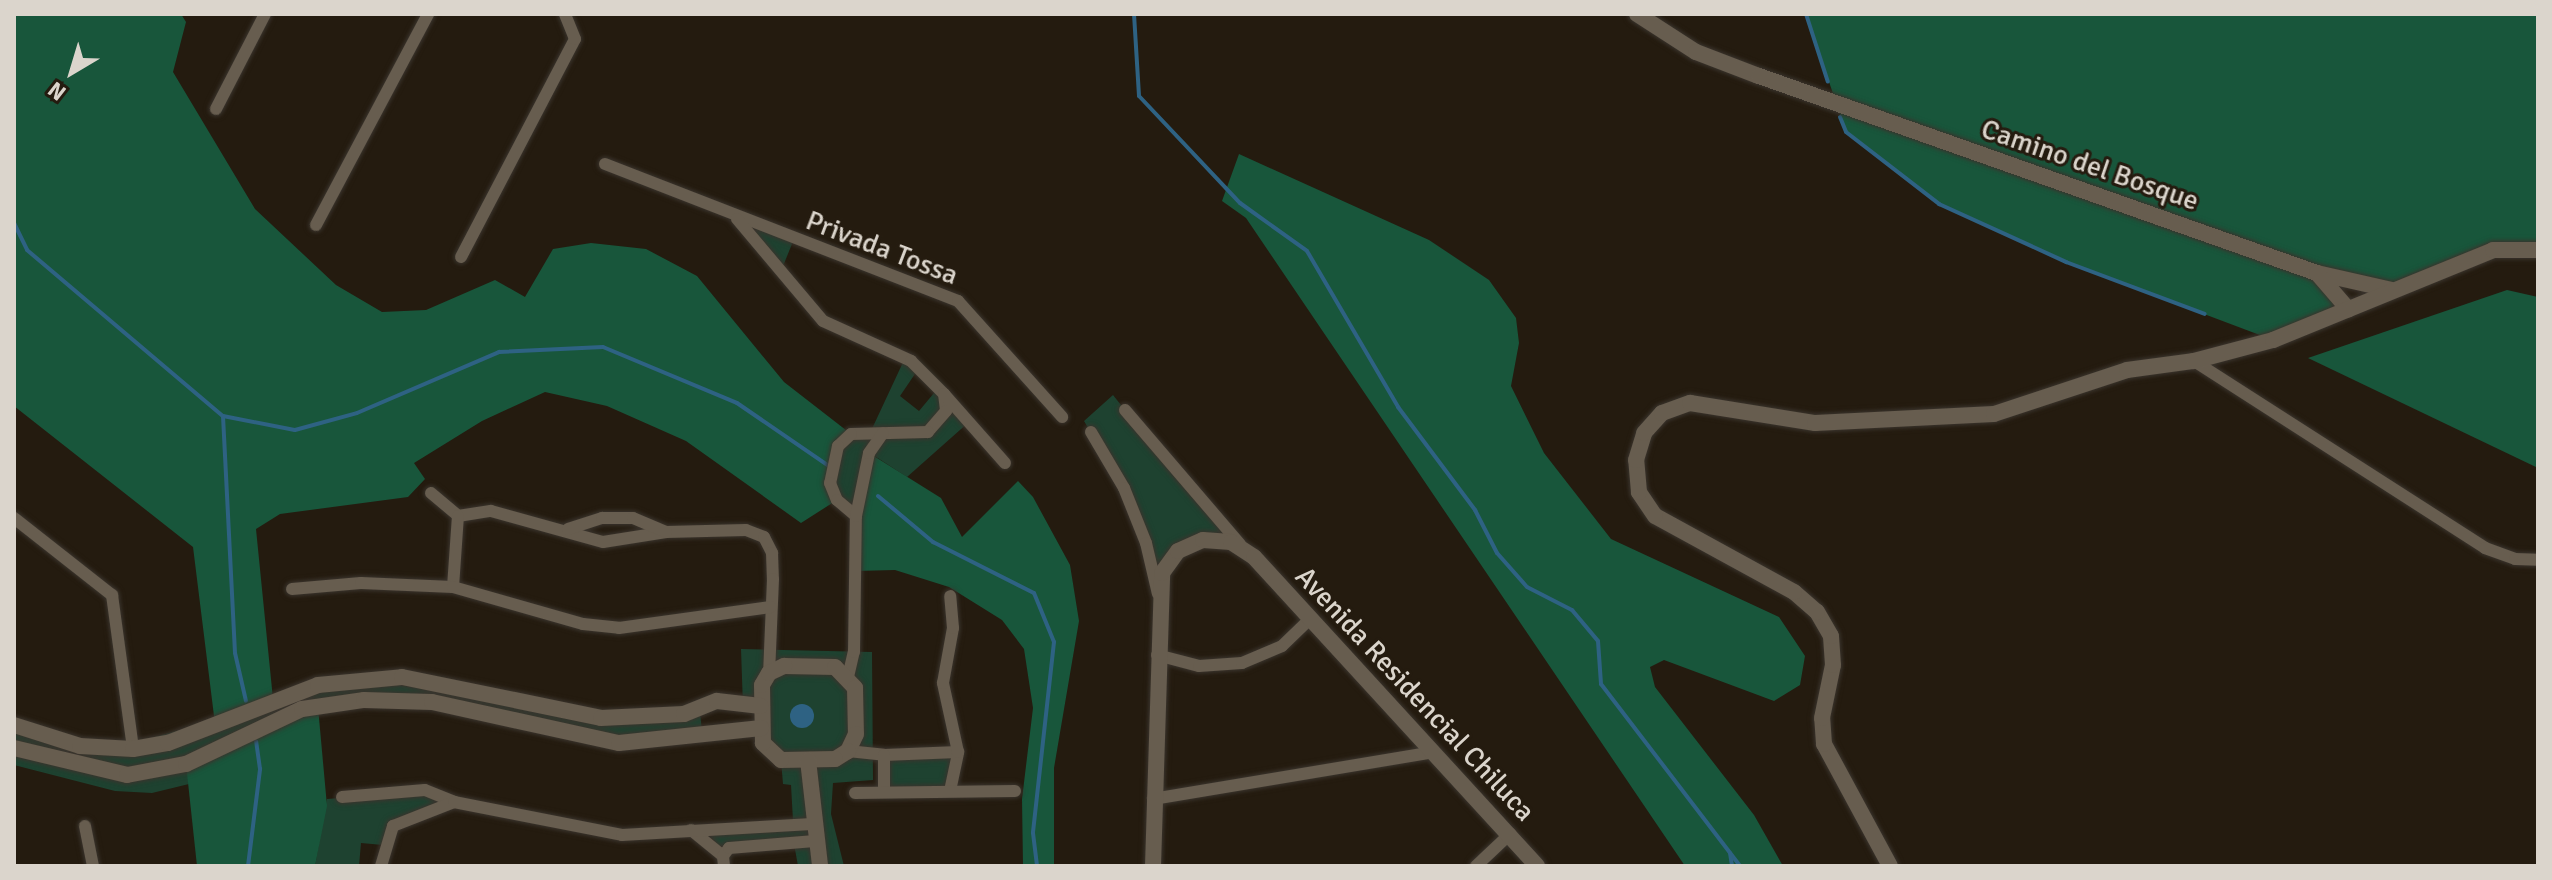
<!DOCTYPE html>
<style>
body{margin:0}
#map{position:relative;width:2552px;height:880px;overflow:hidden;background:#241b0f;font-family:Signika,sans-serif}
div>[style]{position:absolute}
.green>*{inset:0;background:#1e4230}
.forest>*{inset:0;background:#18563b}
.water>*{inset:0;background:#2e6283}
.round{border-radius:50%}
.stream>*{height:4px;margin:-2px;padding:0 2px;transform-origin:2px;border-radius:2px;background:#2e6283}
.roads{filter:drop-shadow(0 0 2px #3a342d) drop-shadow(0 0 2px #3a342d)}
.minor>*{height:12px;margin:-6px;padding:0 6px;transform-origin:6px;border-radius:6px;background:#675d4f}
.tertiary>*{height:16px;margin:-8px;padding:0 8px;transform-origin:8px;border-radius:8px;background:#675d4f}
span{translate:-50% -50%;white-space:nowrap;text-align:center;line-height:1.15;-webkit-text-stroke:6px #241b0f;paint-order:stroke}
.street-label{font-size:28px;color:#dbd5cc}
.frame{position:absolute;inset:0;border:16px solid #dbd5cc;pointer-events:none}
.north{position:absolute;left:32px;top:32px;width:80px;height:80px;-webkit-text-stroke:6px #241b0f;paint-order:stroke;rotate:218deg;font-size:22px;font-weight:700;line-height:32px;text-align:center;color:#dbd5cc}
.north::after{content:'';display:block;margin:auto;width:28px;height:36px;background:#dbd5cc;clip-path:polygon(50% 0,100% 100%,50% 72%,0 100%)}
</style>
<div id="map">
<div class="green">
<div style="clip-path:polygon(735px 216px,794px 239px,781px 271px)"></div>
<div style="clip-path:polygon(905px 358px,919px 368px,900px 396px,919px 411px,939px 387px,969px 422px,907px 477px,870px 453px,856px 516px,837px 500px,833px 456px,838px 446px,870px 433px)"></div>
<div style="clip-path:polygon(1113px 395px,1230px 542px,1178px 551px,1159px 601px,1124px 488px,1084px 421px)"></div>
<div style="clip-path:polygon(741px 649px,872px 652px,873px 780px,833px 783px,831px 814px,844px 866px,798px 866px,794px 844px,719px 846px,709px 835px,793px 821px,791px 785px,783px 784px,781px 760px,770px 753px,761px 706px,743px 707px)"></div>
<div style="clip-path:polygon(363px 679px,575px 714px,700px 712px,702px 731px,646px 742px,432px 702px,302px 709px,187px 764px,189px 784px,152px 793px,115px 791px,14px 765px,14px 725px,108px 750px)"></div>
<div style="clip-path:polygon(958px 752px,950px 791px,884px 792px,884px 755px)"></div>
<div style="clip-path:polygon(426px 791px,449px 802px,392px 824px,383px 845px,361px 843px,359px 866px,315px 866px,327px 799px)"></div>
</div>
<div class="forest">
<div style="clip-path:polygon(14px 14px,181px 14px,186px 22px,173px 72px,255px 209px,336px 285px,382px 312px,426px 310px,495px 280px,525px 297px,553px 249px,591px 243px,646px 249px,697px 276px,784px 382px,851px 434px,833px 456px,837px 500px,801px 523px,686px 441px,607px 406px,545px 392px,482px 421px,414px 463px,425px 479px,408px 497px,280px 514px,256px 529px,273px 699px,215px 724px,193px 547px,14px 406px)"></div>
<div style="clip-path:polygon(1806px 14px,2538px 14px,2538px 250px,2525px 248px,2392px 290px,2318px 273px,2348px 309px,2273px 340px,2066px 262px,1939px 204px,1846px 132px)"></div>
<div style="clip-path:polygon(1239px 154px,1429px 240px,1489px 280px,1516px 318px,1519px 343px,1511px 386px,1544px 453px,1611px 539px,1779px 617px,1805px 656px,1800px 685px,1774px 701px,1664px 660px,1650px 667px,1655px 687px,1754px 815px,1783px 866px,1685px 866px,1246px 218px,1222px 201px)"></div>
<div style="clip-path:polygon(2507px 290px,2538px 297px,2538px 468px,2308px 358px)"></div>
<div style="clip-path:polygon(869px 453px,941px 498px,962px 537px,1018px 481px,1033px 497px,1070px 565px,1079px 621px,1054px 768px,1054px 866px,1023px 866px,1022px 799px,1033px 708px,1024px 649px,1002px 620px,949px 587px,895px 570px,855px 571px)"></div>
<div style="clip-path:polygon(318px 707px,327px 806px,315px 866px,197px 866px,186px 764px)"></div>
</div>
<div class="water">
<div class="round" style="left:790px;top:704px;width:24px;height:24px"></div>
</div>
<div class="stream">
<div style="left:1134px;top:14px;width:82px;rotate:86.5deg"></div>
<div style="left:1139px;top:96px;width:147px;rotate:46.7deg"></div>
<div style="left:1240px;top:203px;width:82px;rotate:35.6deg"></div>
<div style="left:1307px;top:251px;width:181px;rotate:59.7deg"></div>
<div style="left:1398px;top:407px;width:129px;rotate:53.2deg"></div>
<div style="left:1475px;top:510px;width:48px;rotate:62.9deg"></div>
<div style="left:1497px;top:553px;width:45px;rotate:48.6deg"></div>
<div style="left:1527px;top:587px;width:51px;rotate:27.1deg"></div>
<div style="left:1572px;top:610px;width:40px;rotate:50deg"></div>
<div style="left:1598px;top:641px;width:43px;rotate:86deg"></div>
<div style="left:1601px;top:684px;width:229px;rotate:52.6deg"></div>
<div style="left:1806px;top:14px;width:71px;rotate:72.1deg"></div>
<div style="left:1840px;top:117px;width:16px;rotate:68deg"></div>
<div style="left:1846px;top:132px;width:118px;rotate:37.7deg"></div>
<div style="left:1939px;top:204px;width:140px;rotate:24.5deg"></div>
<div style="left:2066px;top:262px;width:148px;rotate:20.5deg"></div>
<div style="left:14px;top:223px;width:30px;rotate:64deg"></div>
<div style="left:27px;top:250px;width:257px;rotate:40.3deg"></div>
<div style="left:223px;top:416px;width:73px;rotate:11deg"></div>
<div style="left:295px;top:430px;width:64px;rotate:-15.3deg"></div>
<div style="left:357px;top:413px;width:155px;rotate:-23.2deg"></div>
<div style="left:499px;top:352px;width:104px;rotate:-2.8deg"></div>
<div style="left:603px;top:347px;width:145px;rotate:22.7deg"></div>
<div style="left:737px;top:403px;width:112px;rotate:34.4deg"></div>
<div style="left:223px;top:416px;width:237px;rotate:87.1deg"></div>
<div style="left:235px;top:653px;width:49px;rotate:77.1deg"></div>
<div style="left:878px;top:496px;width:72px;rotate:39.9deg"></div>
<div style="left:933px;top:542px;width:113px;rotate:26.8deg"></div>
<div style="left:1034px;top:593px;width:53px;rotate:67.8deg"></div>
<div style="left:1054px;top:642px;width:192px;rotate:96.3deg"></div>
<div style="left:1033px;top:833px;width:33px;rotate:83deg"></div>
<div style="left:1730px;top:853px;width:13px;rotate:81deg"></div>
<div style="left:248px;top:866px;width:98px;rotate:-82.9deg"></div>
<div style="left:260px;top:769px;width:28px;rotate:-98deg"></div>
</div>
<div class="roads">
<div class="minor">
<div style="left:216px;top:109px;width:107px;rotate:-62.7deg"></div>
<div style="left:605px;top:164px;width:379px;rotate:21.2deg"></div>
<div style="left:958px;top:301px;width:156px;rotate:48.1deg"></div>
<div style="left:737px;top:219px;width:133px;rotate:49.9deg"></div>
<div style="left:823px;top:321px;width:97px;rotate:24.4deg"></div>
<div style="left:911px;top:361px;width:47px;rotate:45deg"></div>
<div style="left:944px;top:394px;width:17px;rotate:83deg"></div>
<div style="left:946px;top:411px;width:28px;rotate:131deg"></div>
<div style="left:928px;top:432px;width:77px;rotate:178.5deg"></div>
<div style="left:851px;top:434px;width:18px;rotate:137deg"></div>
<div style="left:838px;top:446px;width:38px;rotate:102deg"></div>
<div style="left:830px;top:483px;width:18px;rotate:68deg"></div>
<div style="left:837px;top:500px;width:25px;rotate:40deg"></div>
<div style="left:316px;top:225px;width:239px;rotate:-62deg"></div>
<div style="left:461px;top:257px;width:246px;rotate:-62.4deg"></div>
<div style="left:575px;top:39px;width:27px;rotate:-112deg"></div>
<div style="left:2194px;top:361px;width:346px;rotate:32.7deg"></div>
<div style="left:2485px;top:548px;width:32px;rotate:20deg"></div>
<div style="left:2515px;top:559px;width:23px;rotate:2deg"></div>
<div style="left:944px;top:394px;width:92px;rotate:48.5deg"></div>
<div style="left:1125px;top:410px;width:177px;rotate:49.4deg"></div>
<div style="left:1091px;top:432px;width:65px;rotate:59.5deg"></div>
<div style="left:1124px;top:488px;width:59px;rotate:68.2deg"></div>
<div style="left:1146px;top:543px;width:52px;rotate:76.8deg"></div>
<div style="left:431px;top:493px;width:35px;rotate:40deg"></div>
<div style="left:458px;top:516px;width:33px;rotate:-9deg"></div>
<div style="left:491px;top:511px;width:116px;rotate:15.5deg"></div>
<div style="left:603px;top:542px;width:64px;rotate:-9deg"></div>
<div style="left:666px;top:532px;width:80px;rotate:-1.4deg"></div>
<div style="left:746px;top:530px;width:19px;rotate:21deg"></div>
<div style="left:764px;top:537px;width:18px;rotate:63deg"></div>
<div style="left:772px;top:553px;width:26px;rotate:88deg"></div>
<div style="left:773px;top:579px;width:94px;rotate:92.4deg"></div>
<div style="left:14px;top:518px;width:125px;rotate:38.2deg"></div>
<div style="left:112px;top:595px;width:155px;rotate:82.2deg"></div>
<div style="left:568px;top:529px;width:36px;rotate:-18deg"></div>
<div style="left:602px;top:518px;width:31px"></div>
<div style="left:633px;top:518px;width:36px;rotate:23deg"></div>
<div style="left:453px;top:587px;width:71px;rotate:-86deg"></div>
<div style="left:292px;top:589px;width:69px;rotate:-5deg"></div>
<div style="left:361px;top:583px;width:92px;rotate:2.5deg"></div>
<div style="left:453px;top:587px;width:135px;rotate:15.9deg"></div>
<div style="left:583px;top:624px;width:36px;rotate:6deg"></div>
<div style="left:619px;top:628px;width:153px;rotate:-7.9deg"></div>
<div style="left:1157px;top:655px;width:43px;rotate:14.7deg"></div>
<div style="left:1199px;top:666px;width:43px;rotate:-4deg"></div>
<div style="left:1242px;top:663px;width:43px;rotate:-23deg"></div>
<div style="left:1282px;top:646px;width:37px;rotate:-44deg"></div>
<div style="left:848px;top:677px;width:26px;rotate:-77deg"></div>
<div style="left:854px;top:652px;width:136px;rotate:-89.2deg"></div>
<div style="left:856px;top:516px;width:64px;rotate:-78.3deg"></div>
<div style="left:869px;top:453px;width:24px;rotate:-55deg"></div>
<div style="left:848px;top:751px;width:36px;rotate:6deg"></div>
<div style="left:884px;top:755px;width:74px;rotate:-2.3deg"></div>
<div style="left:884px;top:755px;width:37px;rotate:90deg"></div>
<div style="left:950px;top:791px;width:40px;rotate:-78deg"></div>
<div style="left:958px;top:752px;width:71px;rotate:-102.3deg"></div>
<div style="left:943px;top:683px;width:56px;rotate:-79.7deg"></div>
<div style="left:953px;top:628px;width:32px;rotate:-95deg"></div>
<div style="left:855px;top:793px;width:160px;rotate:-0.7deg"></div>
<div style="left:342px;top:797px;width:83px;rotate:-4.8deg"></div>
<div style="left:425px;top:790px;width:31px;rotate:22deg"></div>
<div style="left:1153px;top:799px;width:285px;rotate:-9.5deg"></div>
<div style="left:85px;top:826px;width:41px;rotate:78.7deg"></div>
<div style="left:691px;top:830px;width:41px;rotate:39.1deg"></div>
<div style="left:381px;top:866px;width:42px;rotate:-73.3deg"></div>
<div style="left:393px;top:826px;width:66px;rotate:-21.5deg"></div>
<div style="left:454px;top:802px;width:171px;rotate:11.1deg"></div>
<div style="left:622px;top:835px;width:190px;rotate:-3.3deg"></div>
<div style="left:724px;top:866px;width:10px;rotate:-96deg"></div>
<div style="left:723px;top:856px;width:10px;rotate:-53deg"></div>
<div style="left:729px;top:848px;width:86px;rotate:-4.7deg"></div>
<div style="left:1476px;top:866px;width:47px;rotate:-43.3deg"></div>
</div>
<div class="tertiary">
<div style="left:1637px;top:14px;width:70px;rotate:32.8deg"></div>
<div style="left:1696px;top:52px;width:67px;rotate:20.9deg"></div>
<div style="left:1759px;top:76px;width:592px;rotate:19.45deg"></div>
<div style="left:2317px;top:273px;width:77px;rotate:12.8deg"></div>
<div style="left:2317px;top:273px;width:48px;rotate:49.3deg"></div>
<div style="left:784px;top:666px;width:51px;rotate:1.1deg"></div>
<div style="left:835px;top:667px;width:29px;rotate:46deg"></div>
<div style="left:855px;top:688px;width:46px;rotate:88.8deg"></div>
<div style="left:856px;top:734px;width:19px;rotate:115deg"></div>
<div style="left:848px;top:751px;width:15px;rotate:148deg"></div>
<div style="left:835px;top:759px;width:54px;rotate:178.9deg"></div>
<div style="left:781px;top:760px;width:25px;rotate:-137deg"></div>
<div style="left:763px;top:743px;width:58px;rotate:-91deg"></div>
<div style="left:762px;top:685px;width:14px;rotate:-60deg"></div>
<div style="left:769px;top:673px;width:17px;rotate:-25deg"></div>
<div style="left:14px;top:725px;width:69px;rotate:17.7deg"></div>
<div style="left:80px;top:746px;width:53px;rotate:3.2deg"></div>
<div style="left:133px;top:749px;width:36px;rotate:-10deg"></div>
<div style="left:168px;top:743px;width:161px;rotate:-21.1deg"></div>
<div style="left:318px;top:685px;width:84px;rotate:-5.4deg"></div>
<div style="left:402px;top:677px;width:203px;rotate:11.6deg"></div>
<div style="left:601px;top:718px;width:83px;rotate:-2.8deg"></div>
<div style="left:684px;top:714px;width:35px;rotate:-22deg"></div>
<div style="left:717px;top:701px;width:44px;rotate:6.5deg"></div>
<div style="left:14px;top:748px;width:116px;rotate:13.4deg"></div>
<div style="left:127px;top:775px;width:60px;rotate:-10.6deg"></div>
<div style="left:186px;top:764px;width:128px;rotate:-25.4deg"></div>
<div style="left:302px;top:709px;width:63px;rotate:-8.3deg"></div>
<div style="left:364px;top:700px;width:68px;rotate:1.7deg"></div>
<div style="left:432px;top:702px;width:191px;rotate:12.4deg"></div>
<div style="left:619px;top:743px;width:143px;rotate:-6deg"></div>
<div style="left:808px;top:760px;width:107px;rotate:83.5deg"></div>
<div style="left:1153px;top:866px;width:293px;rotate:-88.2deg"></div>
<div style="left:1162px;top:573px;width:27px;rotate:-54deg"></div>
<div style="left:1178px;top:551px;width:27px;rotate:-24deg"></div>
<div style="left:1203px;top:540px;width:28px;rotate:4deg"></div>
<div style="left:1231px;top:542px;width:27px;rotate:33deg"></div>
<div style="left:1254px;top:557px;width:419px;rotate:47.5deg"></div>
<div style="left:1890px;top:866px;width:139px;rotate:-118.4deg"></div>
<div style="left:1824px;top:744px;width:26px;rotate:-94deg"></div>
<div style="left:1822px;top:718px;width:54px;rotate:-78.3deg"></div>
<div style="left:1833px;top:665px;width:29px;rotate:-94deg"></div>
<div style="left:1831px;top:636px;width:28px;rotate:-120deg"></div>
<div style="left:1817px;top:612px;width:30px;rotate:-139deg"></div>
<div style="left:1794px;top:592px;width:158px;rotate:-151.3deg"></div>
<div style="left:1655px;top:516px;width:29px;rotate:-124deg"></div>
<div style="left:1639px;top:492px;width:32px;rotate:-95deg"></div>
<div style="left:1636px;top:460px;width:28px;rotate:-73deg"></div>
<div style="left:1644px;top:433px;width:27px;rotate:-48deg"></div>
<div style="left:1662px;top:413px;width:30px;rotate:-20deg"></div>
<div style="left:1690px;top:403px;width:127px;rotate:9.1deg"></div>
<div style="left:1815px;top:423px;width:179px;rotate:-2.9deg"></div>
<div style="left:1994px;top:414px;width:140px;rotate:-18.3deg"></div>
<div style="left:2127px;top:370px;width:68px;rotate:-7.7deg"></div>
<div style="left:2194px;top:361px;width:82px;rotate:-14.9deg"></div>
<div style="left:2273px;top:340px;width:238px;rotate:-22.2deg"></div>
<div style="left:2493px;top:250px;width:45px"></div>
</div>
</div>
<div class="street-label">
<span style="left:2090px;top:165px;rotate:19deg">Camino del Bosque</span>
<span style="left:882px;top:248px;rotate:21deg">Privada Tossa</span>
<span style="left:1415px;top:694px;rotate:47deg">Avenida Residencial Chiluca</span>
</div>
<div class="frame"></div>
<div class="north">N</div>
</div>
